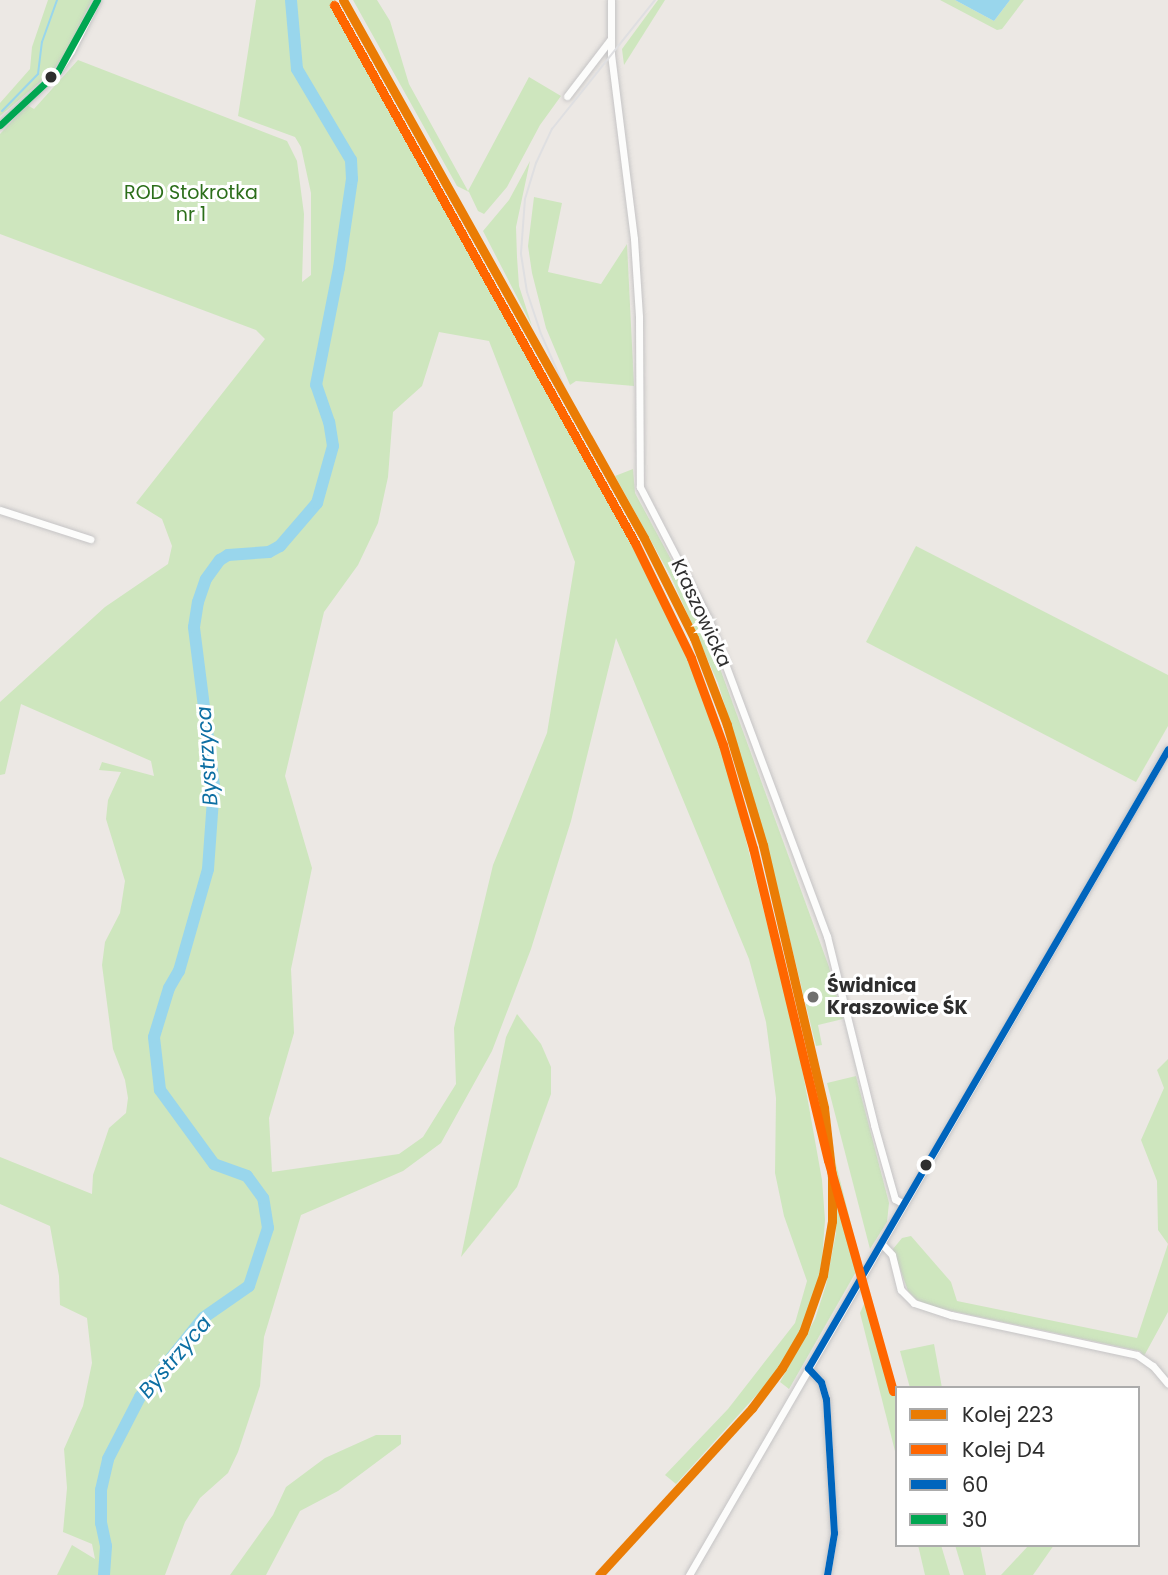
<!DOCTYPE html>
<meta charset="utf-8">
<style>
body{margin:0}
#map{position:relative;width:1168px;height:1575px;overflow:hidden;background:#ece8e4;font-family:Poppins,sans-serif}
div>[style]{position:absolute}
.green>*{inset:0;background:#cee6be}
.water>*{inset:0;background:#99d6ec}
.stream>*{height:2px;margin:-1px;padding:0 1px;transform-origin:1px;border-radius:1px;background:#99d6ec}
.river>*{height:12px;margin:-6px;padding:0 6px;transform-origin:6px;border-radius:6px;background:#99d6ec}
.roads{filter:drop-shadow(0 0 2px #c5c4c5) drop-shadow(0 0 2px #c5c4c5)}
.minor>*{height:7px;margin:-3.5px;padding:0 3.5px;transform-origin:3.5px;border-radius:3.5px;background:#fcfcfb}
.rail>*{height:2px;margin:-1px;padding:0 1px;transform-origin:1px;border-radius:1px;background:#dfdfe1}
.bus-1>*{height:7px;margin:-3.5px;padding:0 3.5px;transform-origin:3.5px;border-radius:3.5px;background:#0065bd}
.bus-2>*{height:7px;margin:-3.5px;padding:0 3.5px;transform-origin:3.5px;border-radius:3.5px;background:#00a651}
.rail-1>*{height:9px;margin:-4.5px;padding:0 4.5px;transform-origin:4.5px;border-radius:4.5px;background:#ea7c05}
.rail-2>*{height:9px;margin:-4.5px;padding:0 4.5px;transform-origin:4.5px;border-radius:4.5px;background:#f60}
.dots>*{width:19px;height:19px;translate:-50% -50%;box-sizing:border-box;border:4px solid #fff;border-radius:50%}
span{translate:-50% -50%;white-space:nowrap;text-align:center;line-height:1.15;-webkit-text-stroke:6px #fff;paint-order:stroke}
.park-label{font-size:19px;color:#2c6e1b}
.street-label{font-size:19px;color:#2e2e2e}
.poi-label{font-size:19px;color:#2e2e2e;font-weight:700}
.left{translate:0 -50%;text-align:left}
.water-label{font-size:21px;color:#0d6fa3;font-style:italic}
.legend{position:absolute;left:895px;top:1386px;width:245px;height:161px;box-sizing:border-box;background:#fff;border:2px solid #ababab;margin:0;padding:9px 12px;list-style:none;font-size:21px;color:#2e2e2e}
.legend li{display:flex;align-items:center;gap:14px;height:35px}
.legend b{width:35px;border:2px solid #ababab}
</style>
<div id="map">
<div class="green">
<div style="clip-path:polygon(48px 0,92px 0,66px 52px,53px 71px,0 116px,0 103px,30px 69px,32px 47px)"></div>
<div style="clip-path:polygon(evenodd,256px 0,334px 0,394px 106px,470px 254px,503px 301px,635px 542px,679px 632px,724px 753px,799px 1051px,822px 1180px,825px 1220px,822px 1260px,815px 1297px,802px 1330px,781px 1368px,676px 1484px,665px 1475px,728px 1409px,795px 1323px,807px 1281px,784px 1216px,775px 1173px,776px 1098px,766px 1022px,749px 959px,616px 638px,571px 821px,531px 949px,492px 1051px,441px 1143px,403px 1171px,301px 1215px,264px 1337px,260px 1386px,238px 1452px,228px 1473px,200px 1498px,185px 1522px,165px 1575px,57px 1575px,72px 1545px,95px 1559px,92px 1544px,63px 1532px,67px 1488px,64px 1449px,83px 1406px,92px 1363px,87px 1318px,60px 1305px,59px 1276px,50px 1226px,0 1204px,0 1157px,92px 1194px,93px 1175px,109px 1128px,126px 1113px,128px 1098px,125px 1080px,113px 1049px,102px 965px,105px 942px,120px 913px,125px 881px,106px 819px,108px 800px,121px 772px,99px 770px,102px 762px,154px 776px,151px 761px,21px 704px,5px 774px,0 775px,0 702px,105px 607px,168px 564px,172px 546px,162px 519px,136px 503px,265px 339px,256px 330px,0 234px,0 134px,27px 105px,34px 109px,78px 60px,287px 141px,297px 161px,304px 214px,302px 282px,311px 275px,311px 193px,301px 147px,295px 137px,238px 116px,256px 0,439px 332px,489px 341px,575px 562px,547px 733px,493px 865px,454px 1028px,456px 1084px,423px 1137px,399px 1154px,272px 1172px,269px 1118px,294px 1033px,291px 969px,312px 868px,285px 776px,324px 612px,358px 565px,378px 523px,388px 477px,393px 412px,422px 386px,439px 332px)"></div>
<div style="clip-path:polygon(353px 0,377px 0,390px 21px,409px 84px,468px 191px,529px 77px,561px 96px,540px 125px,507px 187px,484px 214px,478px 211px,469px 192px,457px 186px)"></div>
<div style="clip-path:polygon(658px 0,665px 0,624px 65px,622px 49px)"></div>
<div style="clip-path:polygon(940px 0,955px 0,994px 21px,1010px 0,1024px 0,1002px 29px,997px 30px)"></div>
<div style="clip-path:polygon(530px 161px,516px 227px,517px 257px,519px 286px,532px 326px,483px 231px,509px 200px)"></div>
<div style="clip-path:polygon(534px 197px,562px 203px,548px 272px,601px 284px,627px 244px,634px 386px,576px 381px,570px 385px,546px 328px,532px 273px,528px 246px)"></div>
<div style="clip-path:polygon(633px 469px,635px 493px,681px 578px,710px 641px,829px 967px,843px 1019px,818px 1025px,822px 1045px,816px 1046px,764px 834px,718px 683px,671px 577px,615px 476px)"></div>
<div style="clip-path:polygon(916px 546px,1168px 675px,1168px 726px,1136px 782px,866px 642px)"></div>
<div style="clip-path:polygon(517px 1014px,541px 1044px,551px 1067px,551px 1094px,517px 1187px,461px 1257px,506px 1037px)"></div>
<div style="clip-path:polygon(1168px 1059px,1168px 1312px,1144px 1356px,1140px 1351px,934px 1307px,917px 1300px,908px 1291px,893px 1249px,902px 1238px,911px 1236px,951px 1282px,957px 1301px,1137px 1338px,1168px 1244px,1158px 1230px,1157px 1181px,1141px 1140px,1164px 1088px,1157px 1070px)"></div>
<div style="clip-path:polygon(856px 1076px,889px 1203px,887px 1222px,870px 1249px,827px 1083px)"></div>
<div style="clip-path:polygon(836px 1164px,861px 1263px,789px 1389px,780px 1382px,815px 1319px,826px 1285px,836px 1233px)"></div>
<div style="clip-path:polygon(869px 1293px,897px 1389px,897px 1459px,860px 1313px)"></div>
<div style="clip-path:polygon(934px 1344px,942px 1388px,910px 1388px,900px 1351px)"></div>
<div style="clip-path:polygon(376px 1435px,401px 1435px,401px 1444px,338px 1491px,300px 1511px,266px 1575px,230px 1575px,273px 1515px,286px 1487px,325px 1458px)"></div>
<div style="clip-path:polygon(918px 1545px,941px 1545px,950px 1575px,925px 1575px)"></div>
<div style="clip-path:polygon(955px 1545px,980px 1545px,986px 1575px,964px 1575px)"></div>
<div style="clip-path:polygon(1029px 1545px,1054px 1545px,1033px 1575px,1001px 1575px)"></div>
</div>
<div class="water">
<div style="clip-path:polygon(955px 0,1010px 0,994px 21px)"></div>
</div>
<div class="stream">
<div style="left:2px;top:111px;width:52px;rotate:-45.8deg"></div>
<div style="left:38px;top:74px;width:32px;rotate:-83deg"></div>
<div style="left:42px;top:42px;width:45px;rotate:-70.3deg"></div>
</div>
<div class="river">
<div style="left:104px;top:1575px;width:29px;rotate:-86deg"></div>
<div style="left:106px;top:1546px;width:24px;rotate:-102deg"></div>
<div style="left:101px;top:1523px;width:33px;rotate:-90deg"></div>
<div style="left:101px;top:1490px;width:32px;rotate:-77deg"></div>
<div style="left:108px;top:1459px;width:70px;rotate:-62.7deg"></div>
<div style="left:140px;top:1397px;width:101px;rotate:-51.4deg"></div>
<div style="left:203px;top:1318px;width:56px;rotate:-34.8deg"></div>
<div style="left:249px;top:1286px;width:61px;rotate:-71.9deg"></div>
<div style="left:268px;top:1228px;width:30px;rotate:-99deg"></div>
<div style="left:263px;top:1198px;width:27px;rotate:-126deg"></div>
<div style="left:247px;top:1176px;width:35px;rotate:-160deg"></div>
<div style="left:214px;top:1164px;width:92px;rotate:-126.1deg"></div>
<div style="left:160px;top:1090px;width:53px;rotate:-96.5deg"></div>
<div style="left:154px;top:1037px;width:51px;rotate:-73deg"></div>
<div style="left:169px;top:988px;width:20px;rotate:-60deg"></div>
<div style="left:179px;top:971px;width:106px;rotate:-74.1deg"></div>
<div style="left:208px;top:869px;width:83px;rotate:-85.9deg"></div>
<div style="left:214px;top:786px;width:160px;rotate:-97.2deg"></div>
<div style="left:194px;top:627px;width:25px;rotate:-81deg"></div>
<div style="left:198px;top:602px;width:24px;rotate:-71deg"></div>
<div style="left:206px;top:579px;width:24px;rotate:-54deg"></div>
<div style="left:220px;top:560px;width:9px;rotate:-32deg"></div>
<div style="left:228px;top:555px;width:41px;rotate:-4.2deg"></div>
<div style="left:269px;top:552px;width:13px;rotate:-29deg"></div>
<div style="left:280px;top:546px;width:57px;rotate:-49.3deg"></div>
<div style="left:317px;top:503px;width:59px;rotate:-74.3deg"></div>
<div style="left:333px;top:446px;width:24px;rotate:-99deg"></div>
<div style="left:329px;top:422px;width:39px;rotate:-109deg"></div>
<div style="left:316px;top:385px;width:119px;rotate:-78.9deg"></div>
<div style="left:339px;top:268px;width:90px;rotate:-81.7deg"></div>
<div style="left:352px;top:179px;width:19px;rotate:-93deg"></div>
<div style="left:351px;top:160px;width:106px;rotate:-120.7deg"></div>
<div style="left:297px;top:69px;width:69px;rotate:-95deg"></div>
</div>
<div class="roads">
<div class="minor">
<div style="left:611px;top:0;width:54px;rotate:90deg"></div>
<div style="left:611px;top:54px;width:186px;rotate:82.9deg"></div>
<div style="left:634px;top:239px;width:78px;rotate:86.3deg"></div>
<div style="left:639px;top:317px;width:170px;rotate:89.7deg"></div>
<div style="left:640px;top:487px;width:148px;rotate:62.6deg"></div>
<div style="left:708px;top:618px;width:340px;rotate:69.5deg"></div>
<div style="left:827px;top:936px;width:195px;rotate:76deg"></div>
<div style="left:874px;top:1125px;width:77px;rotate:74.2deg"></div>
<div style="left:895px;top:1199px;width:10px;rotate:29deg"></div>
<div style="left:567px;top:96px;width:71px;rotate:-52.5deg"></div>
<div style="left:0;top:125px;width:79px;rotate:-43deg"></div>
<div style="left:58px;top:71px;width:24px;rotate:-57deg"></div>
<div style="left:71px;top:51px;width:57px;rotate:-63deg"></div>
<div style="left:0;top:510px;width:95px;rotate:17.9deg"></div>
<div style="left:881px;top:1243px;width:16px;rotate:47deg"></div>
<div style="left:892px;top:1255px;width:36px;rotate:76deg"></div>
<div style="left:901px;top:1290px;width:18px;rotate:45deg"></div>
<div style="left:914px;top:1303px;width:39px;rotate:18deg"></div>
<div style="left:951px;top:1315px;width:190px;rotate:12.1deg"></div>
<div style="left:1137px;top:1355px;width:19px;rotate:35deg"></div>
<div style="left:1153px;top:1366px;width:23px;rotate:50deg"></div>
<div style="left:808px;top:1368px;width:19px;rotate:47deg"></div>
<div style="left:821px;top:1382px;width:18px;rotate:74deg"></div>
<div style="left:826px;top:1399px;width:134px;rotate:86.6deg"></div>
<div style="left:834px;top:1533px;width:43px;rotate:99.5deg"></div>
<div style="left:689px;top:1575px;width:955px;rotate:-59.89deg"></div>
</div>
</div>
<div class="rail">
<div style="left:581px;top:425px;width:99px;rotate:-113.7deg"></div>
<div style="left:541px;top:334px;width:44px;rotate:-108.4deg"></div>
<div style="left:527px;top:292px;width:39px;rotate:-99deg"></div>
<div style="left:521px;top:253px;width:54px;rotate:-85.8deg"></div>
<div style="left:525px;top:199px;width:38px;rotate:-73deg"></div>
<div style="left:536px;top:163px;width:38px;rotate:-65deg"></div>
<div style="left:552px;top:129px;width:165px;rotate:-51.4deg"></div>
</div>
<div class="bus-1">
<div style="left:808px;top:1368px;width:716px;rotate:-59.82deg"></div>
<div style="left:808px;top:1368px;width:19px;rotate:47deg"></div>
<div style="left:821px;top:1382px;width:18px;rotate:74deg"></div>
<div style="left:826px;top:1399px;width:134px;rotate:86.6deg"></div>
<div style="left:834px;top:1533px;width:43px;rotate:99.5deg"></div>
</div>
<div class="bus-2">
<div style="left:0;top:125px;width:79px;rotate:-43deg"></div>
<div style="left:58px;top:71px;width:81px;rotate:-61.2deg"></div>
</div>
<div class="rail-1">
<div style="left:343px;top:0;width:616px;rotate:60.77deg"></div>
<div style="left:644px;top:538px;width:112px;rotate:63.4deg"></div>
<div style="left:694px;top:638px;width:93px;rotate:69.2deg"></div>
<div style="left:727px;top:725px;width:125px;rotate:73.3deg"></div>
<div style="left:763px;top:845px;width:270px;rotate:76.9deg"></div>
<div style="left:824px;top:1108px;width:69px;rotate:83.4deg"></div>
<div style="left:832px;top:1177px;width:44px;rotate:90deg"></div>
<div style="left:832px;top:1221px;width:55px;rotate:99.5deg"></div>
<div style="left:823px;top:1275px;width:60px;rotate:109.3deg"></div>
<div style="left:803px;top:1332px;width:42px;rotate:120.3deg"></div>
<div style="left:782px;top:1368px;width:50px;rotate:126.9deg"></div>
<div style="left:752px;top:1408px;width:226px;rotate:132.5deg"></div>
</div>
<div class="rail-2">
<div style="left:334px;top:5px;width:616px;rotate:60.77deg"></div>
<div style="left:635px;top:543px;width:128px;rotate:64deg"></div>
<div style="left:691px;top:658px;width:93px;rotate:69.8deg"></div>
<div style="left:723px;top:745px;width:107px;rotate:73.8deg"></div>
<div style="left:753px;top:848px;width:321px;rotate:76.5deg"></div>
<div style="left:828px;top:1160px;width:240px;rotate:74.3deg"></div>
</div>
<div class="dots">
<div style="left:51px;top:77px;background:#2e2e2e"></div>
<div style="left:813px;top:997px;background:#706f6e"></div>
<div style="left:926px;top:1165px;background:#2e2e2e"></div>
</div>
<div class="park-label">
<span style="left:191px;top:204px">ROD Stokrotka<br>nr 1</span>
</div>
<div class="street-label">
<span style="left:701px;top:613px;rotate:65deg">Kraszowicka</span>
</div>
<div class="poi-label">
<span class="left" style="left:827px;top:997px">Świdnica<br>Kraszowice ŚK</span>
</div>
<div class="water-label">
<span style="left:207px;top:756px;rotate:-94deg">Bystrzyca</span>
<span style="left:175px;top:1357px;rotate:-50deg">Bystrzyca</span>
</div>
<ul class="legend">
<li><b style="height:9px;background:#ea7c05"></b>Kolej 223</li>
<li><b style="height:9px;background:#f60"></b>Kolej D4</li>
<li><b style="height:9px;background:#0065bd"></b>60</li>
<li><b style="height:9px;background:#00a651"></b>30</li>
</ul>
</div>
